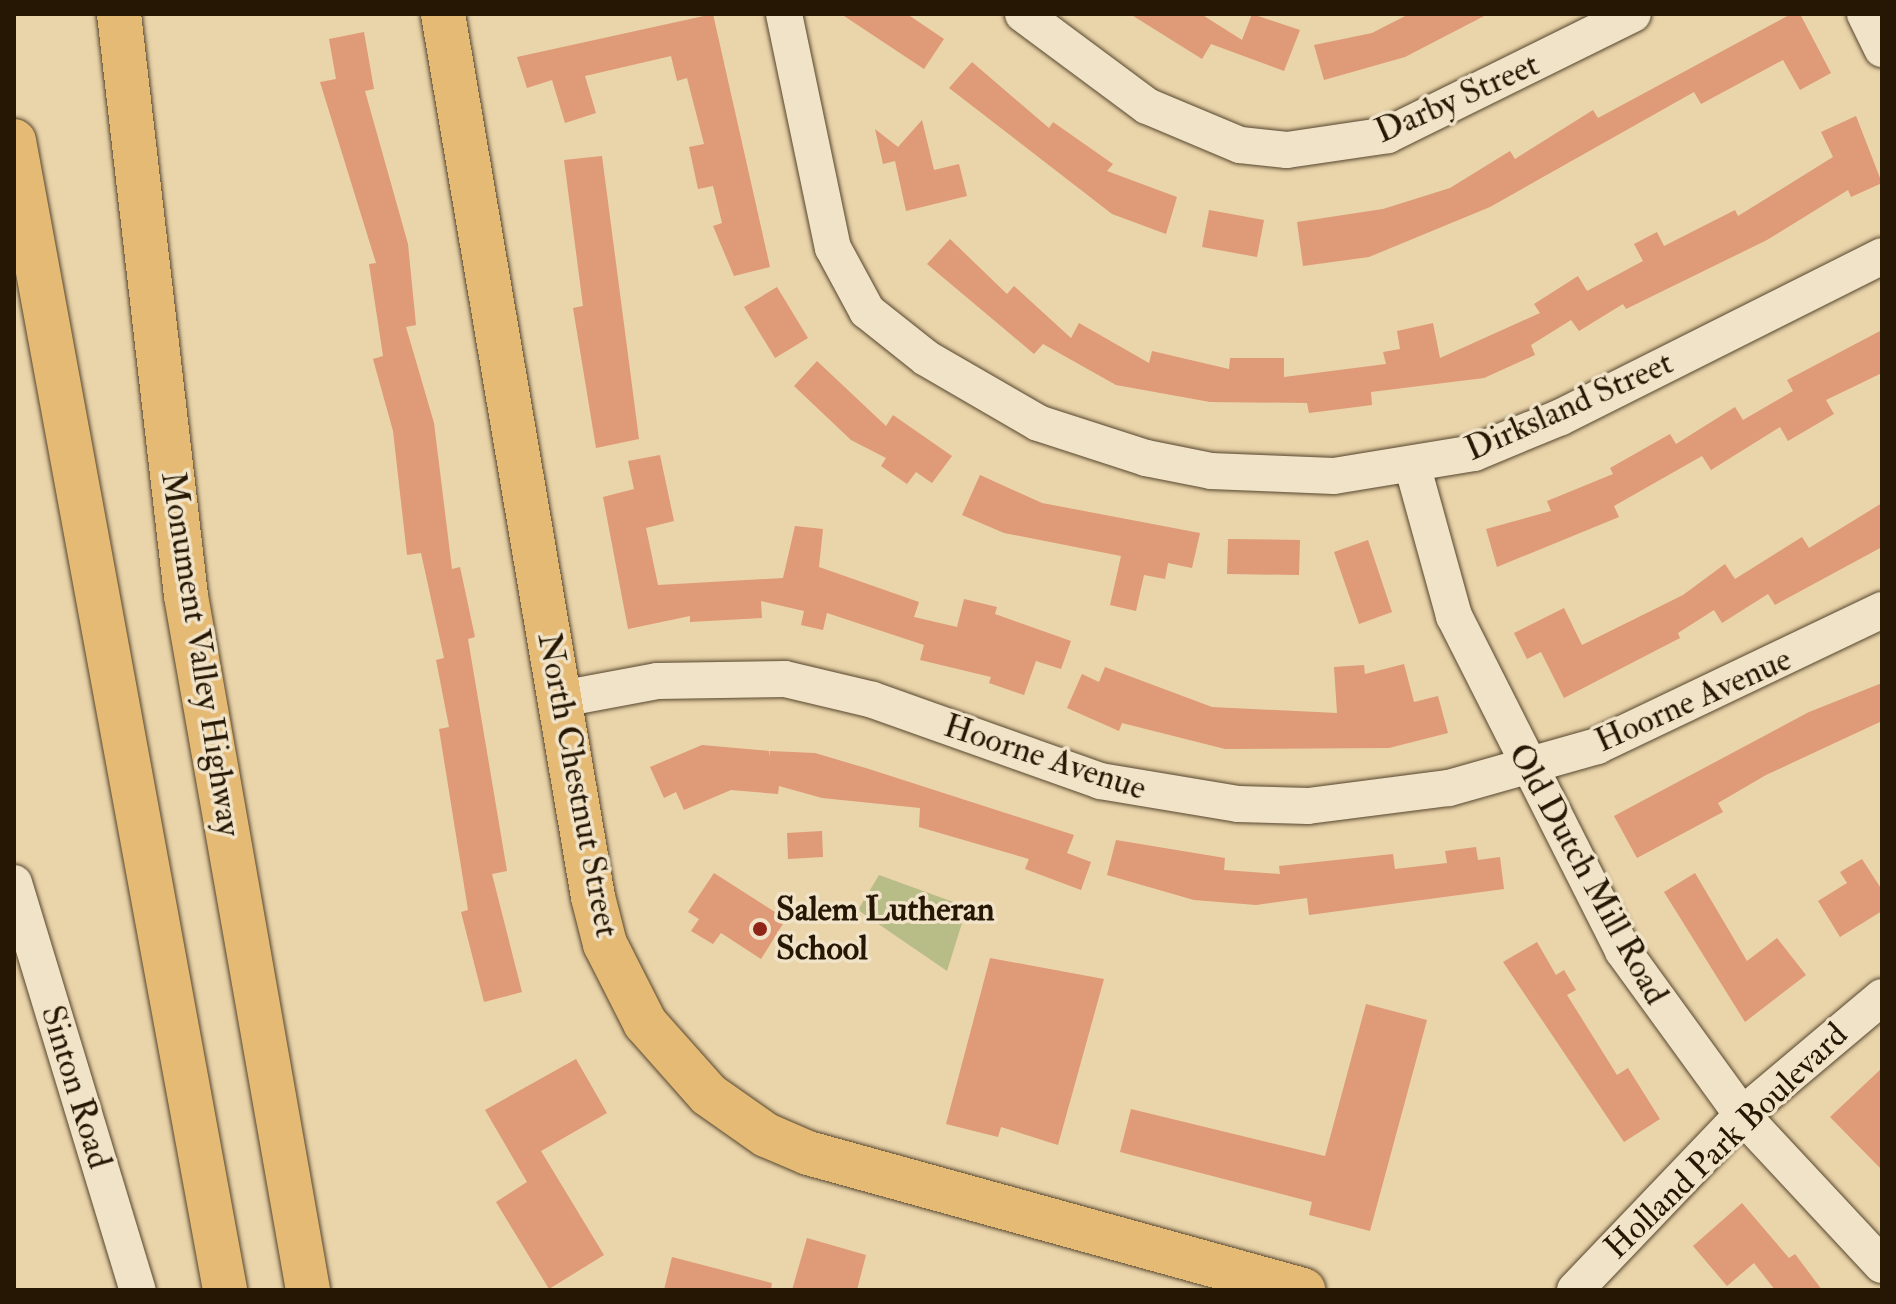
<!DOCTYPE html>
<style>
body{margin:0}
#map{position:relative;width:1896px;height:1304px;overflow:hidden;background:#ead4aa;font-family:"IM FELL Double Pica",serif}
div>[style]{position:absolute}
.green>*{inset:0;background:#b8bc87}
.building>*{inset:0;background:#df9a77}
.roads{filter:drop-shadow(0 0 2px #56462d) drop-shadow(0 0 2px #56462d)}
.minor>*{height:36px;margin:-18px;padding:0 18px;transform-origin:18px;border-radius:18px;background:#f1e3c8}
.major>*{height:44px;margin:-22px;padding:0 22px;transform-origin:22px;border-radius:22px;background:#e5ba75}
.highway>*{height:44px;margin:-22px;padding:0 22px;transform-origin:22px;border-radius:22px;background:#e5ba75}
.dots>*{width:22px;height:22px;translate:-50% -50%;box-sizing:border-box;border:4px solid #f1e3c8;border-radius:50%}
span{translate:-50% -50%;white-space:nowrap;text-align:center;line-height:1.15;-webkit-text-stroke:7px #f1e3c8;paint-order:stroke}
.street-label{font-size:34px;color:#251703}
.poi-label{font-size:34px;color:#251703;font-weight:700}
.left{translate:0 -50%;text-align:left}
.frame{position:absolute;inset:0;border:16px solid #251703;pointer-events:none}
</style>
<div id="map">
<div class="green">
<div style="clip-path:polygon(879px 875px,967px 907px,947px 971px,858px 910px)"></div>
</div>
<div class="building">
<div style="clip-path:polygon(713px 14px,770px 267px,734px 276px,713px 226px,722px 223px,713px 186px,698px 189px,689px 147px,704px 144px,687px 78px,677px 81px,671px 56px,585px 76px,596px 113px,565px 123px,552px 80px,527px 88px,517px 57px)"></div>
<div style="clip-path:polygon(841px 14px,907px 14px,944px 39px,924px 69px)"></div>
<div style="clip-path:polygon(1130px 14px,1201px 14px,1242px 40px,1252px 14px,1300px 30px,1284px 71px,1211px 44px,1202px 59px)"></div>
<div style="clip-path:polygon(1409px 14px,1488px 14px,1405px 57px,1324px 80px,1314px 45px,1372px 33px)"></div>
<div style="clip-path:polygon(1791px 14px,1800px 14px,1831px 73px,1800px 90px,1783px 60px,1701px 104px,1694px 92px,1490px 207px,1369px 257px,1303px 266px,1297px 222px,1383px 209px,1450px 188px,1510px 151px,1515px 159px,1593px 110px,1598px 118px)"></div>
<div style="clip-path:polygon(364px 32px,374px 89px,365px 91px,408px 244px,416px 325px,406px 327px,434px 423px,452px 569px,460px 567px,475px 637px,468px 639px,507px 871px,492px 874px,522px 992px,484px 1002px,461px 912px,468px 910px,439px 729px,449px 727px,436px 660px,444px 658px,421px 553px,407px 555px,393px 431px,373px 359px,383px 356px,369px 264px,376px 263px,320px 82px,336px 79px,329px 39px)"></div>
<div style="clip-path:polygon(972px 62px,1049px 128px,1053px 122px,1113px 164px,1107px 171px,1177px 197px,1166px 234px,1112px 214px,949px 88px)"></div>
<div style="clip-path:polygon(1856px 116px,1882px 183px,1851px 197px,1848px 190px,1767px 240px,1626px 309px,1623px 304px,1579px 331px,1571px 320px,1531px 345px,1535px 355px,1484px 378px,1371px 392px,1372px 405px,1309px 413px,1307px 403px,1210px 402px,1116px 385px,1043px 344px,1034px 354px,927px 264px,950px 239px,1007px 294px,1014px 286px,1071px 338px,1079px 323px,1149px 363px,1152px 351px,1229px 369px,1230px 358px,1284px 358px,1284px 377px,1386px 364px,1383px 352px,1400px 349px,1397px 331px,1433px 323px,1440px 358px,1540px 313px,1534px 304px,1578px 276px,1587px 291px,1643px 261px,1634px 244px,1657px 232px,1664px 246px,1735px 210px,1738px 216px,1833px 157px,1821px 132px)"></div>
<div style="clip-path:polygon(922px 120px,934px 170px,959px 164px,967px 196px,906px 211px,895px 161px,883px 164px,875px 129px,898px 147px)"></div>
<div style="clip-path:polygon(602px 156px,639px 439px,596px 448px,573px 308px,583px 306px,564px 160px)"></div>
<div style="clip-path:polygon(1209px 210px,1264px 220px,1257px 257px,1202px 247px)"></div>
<div style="clip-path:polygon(777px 287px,808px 338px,775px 358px,744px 307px)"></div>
<div style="clip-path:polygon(1882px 330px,1882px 373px,1826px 400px,1834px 414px,1788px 441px,1780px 427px,1711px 470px,1702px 456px,1614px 506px,1619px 517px,1497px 567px,1486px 529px,1551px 511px,1547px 501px,1613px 474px,1610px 468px,1670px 434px,1676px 444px,1735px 407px,1743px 420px,1793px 391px,1787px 380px)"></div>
<div style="clip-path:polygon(817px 361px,886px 426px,893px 415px,952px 456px,932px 483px,916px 472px,907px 484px,881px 466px,886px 458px,851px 440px,794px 386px)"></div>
<div style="clip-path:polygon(660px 455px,674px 521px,646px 528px,658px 585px,783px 578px,795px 526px,823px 529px,819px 567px,919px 602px,914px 617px,957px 627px,964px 599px,997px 607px,995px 614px,1071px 641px,1061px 669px,1036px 661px,1024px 695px,989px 683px,991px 677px,920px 660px,924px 645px,827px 613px,823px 630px,801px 625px,804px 611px,761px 601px,762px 618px,690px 622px,690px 616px,628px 629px,603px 497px,634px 489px,628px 461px)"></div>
<div style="clip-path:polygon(980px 475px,1042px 503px,1200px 533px,1192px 568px,1168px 563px,1165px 579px,1144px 575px,1136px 611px,1110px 605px,1121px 556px,1004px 533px,962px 515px)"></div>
<div style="clip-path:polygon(1882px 503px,1882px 547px,1775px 605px,1768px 594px,1722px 623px,1714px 610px,1678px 633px,1680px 638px,1564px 698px,1541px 652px,1527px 659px,1514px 633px,1564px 608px,1582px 645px,1683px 595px,1725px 564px,1735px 579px,1802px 537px,1809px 548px)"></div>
<div style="clip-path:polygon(1228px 539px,1300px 540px,1299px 575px,1227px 574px)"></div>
<div style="clip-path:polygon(1368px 540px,1392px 612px,1359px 624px,1334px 552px)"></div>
<div style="clip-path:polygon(1404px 664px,1414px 702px,1438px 696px,1448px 733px,1389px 748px,1225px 749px,1122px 723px,1119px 731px,1067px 708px,1082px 674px,1099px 682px,1105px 667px,1212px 707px,1337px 713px,1334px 667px,1364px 665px,1365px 674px)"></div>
<div style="clip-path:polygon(1882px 683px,1882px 721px,1766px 775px,1718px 803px,1723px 812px,1637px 858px,1614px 816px,1809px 712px)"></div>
<div style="clip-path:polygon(702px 745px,769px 751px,769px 757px,770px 751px,815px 753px,869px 769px,1074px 835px,1067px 853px,1091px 862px,1081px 890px,1025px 869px,1029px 859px,919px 827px,920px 808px,822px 798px,779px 786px,778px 794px,731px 790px,684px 810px,676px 792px,664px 798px,650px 767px)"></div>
<div style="clip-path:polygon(822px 831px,823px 857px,788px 859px,787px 833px)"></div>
<div style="clip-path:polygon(1116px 840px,1225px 858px,1224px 870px,1280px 874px,1279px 866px,1393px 854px,1395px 869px,1447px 863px,1445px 851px,1476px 847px,1478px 860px,1500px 857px,1504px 889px,1309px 915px,1307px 898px,1256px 905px,1194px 900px,1107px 875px)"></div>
<div style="clip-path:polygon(1862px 859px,1882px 890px,1882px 911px,1840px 937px,1818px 901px,1847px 883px,1840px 872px)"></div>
<div style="clip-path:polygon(714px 873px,786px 919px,761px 959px,721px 933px,713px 944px,691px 931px,699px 919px,688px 912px)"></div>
<div style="clip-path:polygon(1695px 873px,1747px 961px,1777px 938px,1806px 975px,1745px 1022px,1664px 892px)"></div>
<div style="clip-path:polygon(1537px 942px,1556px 975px,1564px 970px,1576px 990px,1567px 995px,1617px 1075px,1628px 1068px,1660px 1119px,1624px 1142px,1503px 962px)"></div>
<div style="clip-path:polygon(990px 958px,1104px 979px,1058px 1145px,1001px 1127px,998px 1137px,946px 1124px)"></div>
<div style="clip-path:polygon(1366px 1004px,1427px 1020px,1370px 1231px,1309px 1215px,1312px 1202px,1120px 1152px,1131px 1109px,1325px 1156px)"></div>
<div style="clip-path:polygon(576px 1059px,607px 1113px,541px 1151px,604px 1255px,549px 1289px,496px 1202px,527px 1182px,485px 1110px)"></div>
<div style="clip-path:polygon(1882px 1068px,1882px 1170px,1830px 1117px)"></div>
<div style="clip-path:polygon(1742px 1203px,1789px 1258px,1795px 1254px,1822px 1290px,1775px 1290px,1754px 1263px,1727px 1286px,1693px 1246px)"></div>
<div style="clip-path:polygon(807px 1238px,866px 1255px,857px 1290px,792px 1290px)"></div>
<div style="clip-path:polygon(672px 1257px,772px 1283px,771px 1290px,664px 1290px)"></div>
</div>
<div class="roads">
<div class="minor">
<div style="left:784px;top:14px;width:239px;rotate:78.2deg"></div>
<div style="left:833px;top:248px;width:72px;rotate:61.6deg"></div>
<div style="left:867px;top:311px;width:75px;rotate:38.5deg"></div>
<div style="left:926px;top:358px;width:129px;rotate:30.1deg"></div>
<div style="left:1038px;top:423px;width:114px;rotate:18deg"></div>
<div style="left:1146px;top:458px;width:66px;rotate:11.3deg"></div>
<div style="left:1211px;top:471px;width:123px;rotate:2.3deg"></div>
<div style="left:1334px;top:476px;width:142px;rotate:-9.3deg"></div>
<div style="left:1474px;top:453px;width:94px;rotate:-22.5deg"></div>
<div style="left:1561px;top:417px;width:359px;rotate:-26.6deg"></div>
<div style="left:1023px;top:14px;width:154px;rotate:36.6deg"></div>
<div style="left:1147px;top:106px;width:101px;rotate:22.8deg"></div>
<div style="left:1240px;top:145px;width:47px;rotate:6.1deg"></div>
<div style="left:1287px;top:150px;width:102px;rotate:-8.4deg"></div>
<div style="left:1388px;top:135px;width:273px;rotate:-26.3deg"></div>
<div style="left:1865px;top:14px;width:39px;rotate:64deg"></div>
<div style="left:1413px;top:468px;width:154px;rotate:74.5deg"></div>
<div style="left:1454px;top:616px;width:375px;rotate:63.2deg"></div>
<div style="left:1623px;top:951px;width:203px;rotate:54deg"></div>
<div style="left:1742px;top:1115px;width:205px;rotate:47deg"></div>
<div style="left:561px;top:699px;width:98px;rotate:-10.6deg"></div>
<div style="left:657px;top:681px;width:128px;rotate:-0.9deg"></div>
<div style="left:785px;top:679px;width:90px;rotate:13.4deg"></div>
<div style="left:873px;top:700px;width:241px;rotate:19.6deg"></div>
<div style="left:1100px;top:781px;width:140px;rotate:9.5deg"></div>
<div style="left:1238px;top:804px;width:70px;rotate:1.6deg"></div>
<div style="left:1308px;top:806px;width:142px;rotate:-7.3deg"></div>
<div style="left:1449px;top:788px;width:154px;rotate:-15.8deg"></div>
<div style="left:1597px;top:746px;width:316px;rotate:-25.5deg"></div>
<div style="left:14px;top:883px;width:425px;rotate:73.1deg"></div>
<div style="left:1575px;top:1290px;width:242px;rotate:-46.3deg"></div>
<div style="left:1742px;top:1115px;width:183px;rotate:-40.1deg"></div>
</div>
<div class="major">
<div style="left:443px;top:14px;width:896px;rotate:80.36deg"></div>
<div style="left:593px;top:897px;width:49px;rotate:75.7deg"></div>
<div style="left:605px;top:944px;width:89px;rotate:63.1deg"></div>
<div style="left:645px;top:1023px;width:96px;rotate:48.4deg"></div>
<div style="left:709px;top:1095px;width:70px;rotate:35.1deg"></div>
<div style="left:766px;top:1135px;width:46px;rotate:23.2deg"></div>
<div style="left:808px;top:1153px;width:514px;rotate:15.47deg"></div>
</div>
<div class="highway">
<div style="left:119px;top:14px;width:586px;rotate:83.43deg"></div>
<div style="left:186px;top:596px;width:705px;rotate:80.03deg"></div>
<div style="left:14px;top:141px;width:1168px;rotate:79.59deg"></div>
</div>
</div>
<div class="dots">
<div style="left:760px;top:929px;background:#8f2418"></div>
</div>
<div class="street-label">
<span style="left:1457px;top:98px;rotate:-24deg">Darby Street</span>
<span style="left:1569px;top:406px;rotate:-24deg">Dirksland Street</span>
<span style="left:201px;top:654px;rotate:81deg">Monument Valley Highway</span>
<span style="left:1693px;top:700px;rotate:-24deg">Hoorne Avenue</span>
<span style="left:1045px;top:757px;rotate:18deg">Hoorne Avenue</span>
<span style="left:578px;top:785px;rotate:79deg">North Chestnut Street</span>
<span style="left:1588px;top:874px;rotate:61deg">Old Dutch Mill Road</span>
<span style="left:76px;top:1087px;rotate:73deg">Sinton Road</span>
<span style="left:1726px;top:1141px;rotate:-44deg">Holland Park Boulevard</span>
</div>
<div class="poi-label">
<span class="left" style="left:776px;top:929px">Salem Lutheran<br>School</span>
</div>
<div class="frame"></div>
</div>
